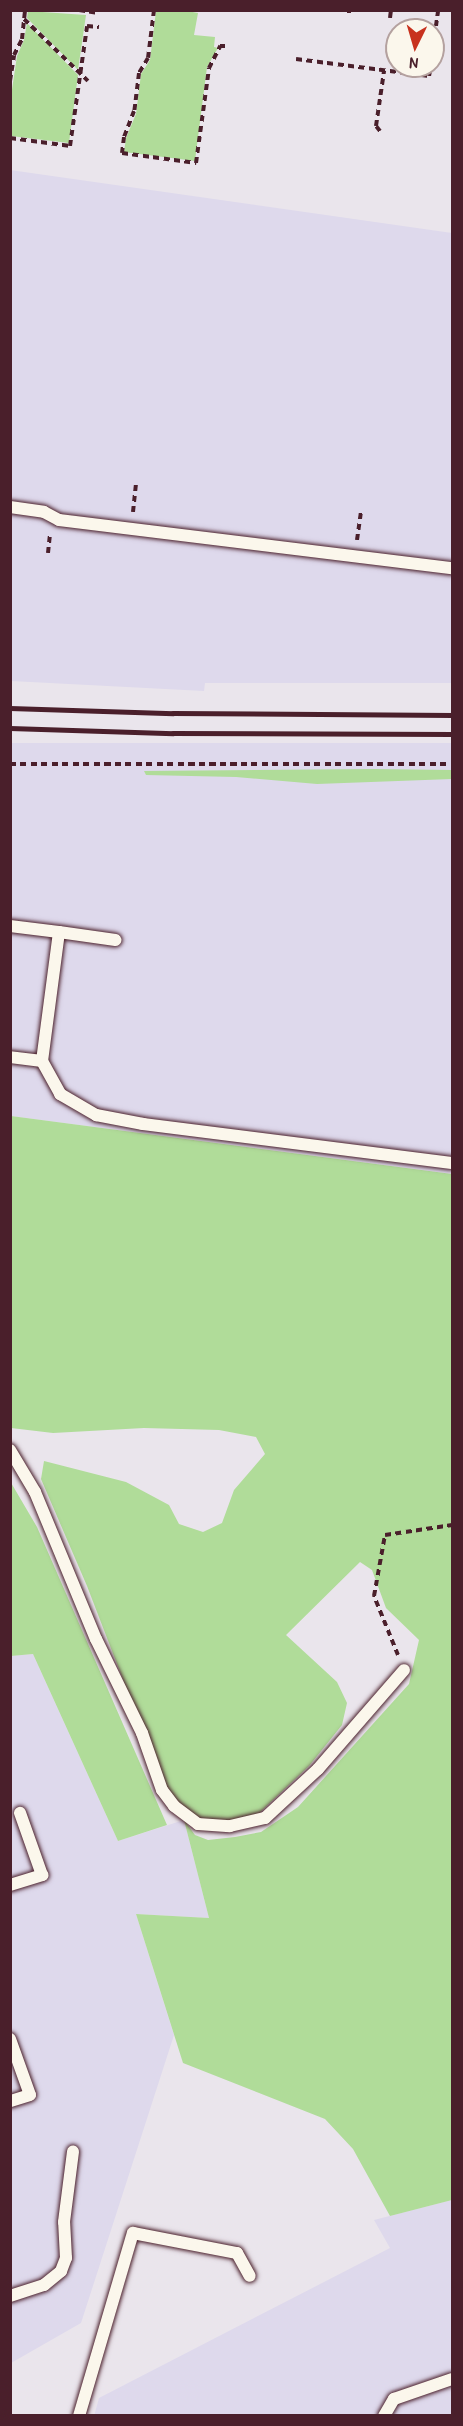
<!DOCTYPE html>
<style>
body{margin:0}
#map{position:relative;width:463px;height:2426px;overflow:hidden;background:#eae5ec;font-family:"Patrick Hand",sans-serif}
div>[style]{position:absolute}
.built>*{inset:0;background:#ded9ec}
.green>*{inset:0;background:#b0dc99}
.path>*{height:4px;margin-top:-2px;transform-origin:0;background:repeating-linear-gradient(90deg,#4a1f2b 0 6px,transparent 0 10.5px)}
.roads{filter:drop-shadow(0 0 2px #4a1f2b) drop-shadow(0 0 2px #4a1f2b)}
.service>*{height:12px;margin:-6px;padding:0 6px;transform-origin:6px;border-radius:6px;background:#fbf7ec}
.rail>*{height:4.5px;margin:-2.25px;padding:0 2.25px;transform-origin:2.25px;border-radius:2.25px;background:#4a1f2b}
span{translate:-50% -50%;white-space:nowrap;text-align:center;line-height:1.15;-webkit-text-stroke:6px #fbf7ec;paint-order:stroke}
.frame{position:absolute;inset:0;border:12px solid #4a1f2b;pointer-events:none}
.north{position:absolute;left:385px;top:18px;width:60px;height:60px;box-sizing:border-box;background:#fbf7ec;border:2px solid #b4a19f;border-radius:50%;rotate:185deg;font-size:16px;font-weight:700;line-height:24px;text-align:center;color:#4a1f2b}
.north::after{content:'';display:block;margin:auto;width:21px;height:27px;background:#c8321e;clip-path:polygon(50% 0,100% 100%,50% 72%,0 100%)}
</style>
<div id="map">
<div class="built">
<div style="clip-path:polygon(10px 170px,452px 233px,452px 683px,205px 683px,204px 691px,11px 681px)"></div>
<div style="clip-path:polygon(11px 743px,452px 743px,452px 1174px,11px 1116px)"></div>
<div style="clip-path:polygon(33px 1654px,118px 1841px,184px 1820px,209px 1918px,136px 1914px,174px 2035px,81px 2323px,11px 2363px,10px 1656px)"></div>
<div style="clip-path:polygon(452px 2200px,452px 2415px,94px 2416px,99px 2398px,390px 2248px,374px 2220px)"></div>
</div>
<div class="green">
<div style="clip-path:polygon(182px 10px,198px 13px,194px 35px,215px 37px,214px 47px,218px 48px,207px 67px,195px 161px,124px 152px,126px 138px,136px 114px,141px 74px,150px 60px,156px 11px)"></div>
<div style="clip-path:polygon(28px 11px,86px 15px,78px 70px,27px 18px)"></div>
<div style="clip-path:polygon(27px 23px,78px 75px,69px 143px,11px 136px,11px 96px,17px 56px,24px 40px)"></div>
<div style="clip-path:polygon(374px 769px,452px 770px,452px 779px,317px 784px,236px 777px,146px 775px,144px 771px)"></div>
<div style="clip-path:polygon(11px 1116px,452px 1174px,452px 2200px,390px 2216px,353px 2149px,325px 2119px,183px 2063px,136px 1914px,209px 1918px,184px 1820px,195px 1835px,208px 1840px,235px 1837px,261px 1832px,298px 1807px,409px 1684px,419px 1640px,386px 1608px,372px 1570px,360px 1562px,286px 1635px,337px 1682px,347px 1703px,342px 1725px,309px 1766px,254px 1818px,225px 1822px,200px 1821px,169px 1799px,87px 1586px,41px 1479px,44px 1461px,126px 1482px,169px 1505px,179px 1524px,203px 1532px,222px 1523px,234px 1490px,265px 1454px,256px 1437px,219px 1430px,144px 1428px,53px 1433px,11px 1428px)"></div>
<div style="clip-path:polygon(10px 1481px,37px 1527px,167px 1825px,118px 1841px,33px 1654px,11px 1656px)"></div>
</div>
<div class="path">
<div style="left:79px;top:10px;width:18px;rotate:9deg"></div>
<div style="left:154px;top:10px;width:48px;rotate:97.1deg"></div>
<div style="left:148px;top:58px;width:17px;rotate:121deg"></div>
<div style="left:139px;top:73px;width:38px;rotate:97deg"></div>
<div style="left:134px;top:111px;width:28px;rotate:111deg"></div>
<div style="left:124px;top:137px;width:16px;rotate:97deg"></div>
<div style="left:122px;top:153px;width:75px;rotate:7.7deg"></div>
<div style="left:196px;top:163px;width:96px;rotate:-82.2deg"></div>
<div style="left:209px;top:68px;width:25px;rotate:-63deg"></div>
<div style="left:220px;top:46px;width:5px"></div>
<div style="left:349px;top:13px;width:3px;rotate:-90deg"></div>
<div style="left:390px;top:18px;width:8px;rotate:-83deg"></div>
<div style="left:24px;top:19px;width:89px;rotate:44.1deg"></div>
<div style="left:433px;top:47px;width:37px;rotate:-82deg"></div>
<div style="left:296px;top:59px;width:134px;rotate:7.3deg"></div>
<div style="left:429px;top:76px;width:10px;rotate:-79deg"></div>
<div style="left:10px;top:81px;width:26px;rotate:-81deg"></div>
<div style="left:14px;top:55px;width:18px;rotate:-63deg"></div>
<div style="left:22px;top:39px;width:29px;rotate:-84deg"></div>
<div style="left:380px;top:131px;width:6px;rotate:-129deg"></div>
<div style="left:376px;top:126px;width:56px;rotate:-81.7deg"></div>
<div style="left:10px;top:138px;width:61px;rotate:7.6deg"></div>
<div style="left:70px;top:146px;width:121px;rotate:-81.9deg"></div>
<div style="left:87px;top:26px;width:12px;rotate:5deg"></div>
<div style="left:133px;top:512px;width:29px;rotate:-84deg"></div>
<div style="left:357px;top:540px;width:29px;rotate:-82deg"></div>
<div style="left:48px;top:553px;width:18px;rotate:-84deg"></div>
<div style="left:10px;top:764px;width:442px"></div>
<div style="left:398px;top:1655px;width:64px;rotate:-112.1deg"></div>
<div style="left:374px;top:1596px;width:62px;rotate:-79.8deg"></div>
<div style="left:385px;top:1535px;width:68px;rotate:-8.5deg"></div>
</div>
<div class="roads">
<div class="service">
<div style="left:10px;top:507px;width:34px;rotate:8deg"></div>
<div style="left:44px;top:512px;width:17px;rotate:28deg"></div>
<div style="left:59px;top:520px;width:396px;rotate:7deg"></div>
<div style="left:10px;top:926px;width:49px;rotate:7deg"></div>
<div style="left:59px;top:932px;width:130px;rotate:97.5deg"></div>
<div style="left:42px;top:1061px;width:32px;rotate:-173deg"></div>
<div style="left:59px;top:932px;width:57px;rotate:8.1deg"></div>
<div style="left:42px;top:1061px;width:38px;rotate:61deg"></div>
<div style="left:60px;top:1094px;width:42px;rotate:30.3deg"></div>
<div style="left:96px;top:1115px;width:48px;rotate:10.8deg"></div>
<div style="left:143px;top:1124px;width:311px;rotate:7.2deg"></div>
<div style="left:10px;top:1450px;width:49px;rotate:59.2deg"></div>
<div style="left:35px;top:1492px;width:159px;rotate:67.5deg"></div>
<div style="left:96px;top:1639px;width:105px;rotate:63.9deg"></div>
<div style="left:142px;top:1733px;width:60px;rotate:70.7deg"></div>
<div style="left:162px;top:1790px;width:20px;rotate:53deg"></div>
<div style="left:174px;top:1806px;width:30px;rotate:37deg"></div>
<div style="left:198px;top:1824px;width:32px;rotate:4deg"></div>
<div style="left:230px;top:1826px;width:36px;rotate:-13deg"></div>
<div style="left:265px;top:1818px;width:72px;rotate:-42.8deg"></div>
<div style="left:318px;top:1769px;width:131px;rotate:-49deg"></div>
<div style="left:10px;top:1885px;width:34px;rotate:-17deg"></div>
<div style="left:42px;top:1875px;width:66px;rotate:-109.5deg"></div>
<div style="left:10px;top:2039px;width:59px;rotate:70.3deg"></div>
<div style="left:30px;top:2095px;width:21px;rotate:163deg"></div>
<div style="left:10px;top:2296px;width:36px;rotate:-18deg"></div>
<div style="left:44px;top:2285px;width:22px;rotate:-39deg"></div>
<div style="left:61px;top:2271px;width:14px;rotate:-69deg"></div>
<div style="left:66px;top:2258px;width:36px;rotate:-93deg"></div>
<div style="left:64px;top:2222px;width:71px;rotate:-82.7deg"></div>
<div style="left:79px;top:2416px;width:191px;rotate:-73.6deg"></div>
<div style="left:133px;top:2233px;width:106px;rotate:10.9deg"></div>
<div style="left:237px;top:2253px;width:26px;rotate:61deg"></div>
<div style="left:384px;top:2416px;width:20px;rotate:-60deg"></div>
<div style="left:394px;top:2399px;width:61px;rotate:-19deg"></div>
</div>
</div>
<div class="rail">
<div style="left:10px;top:708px;width:163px;rotate:1.8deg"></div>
<div style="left:173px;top:713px;width:279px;rotate:0.4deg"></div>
<div style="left:10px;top:728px;width:163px;rotate:1.8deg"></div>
<div style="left:173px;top:733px;width:279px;rotate:0.2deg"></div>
</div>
<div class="frame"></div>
<div class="north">N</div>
</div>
